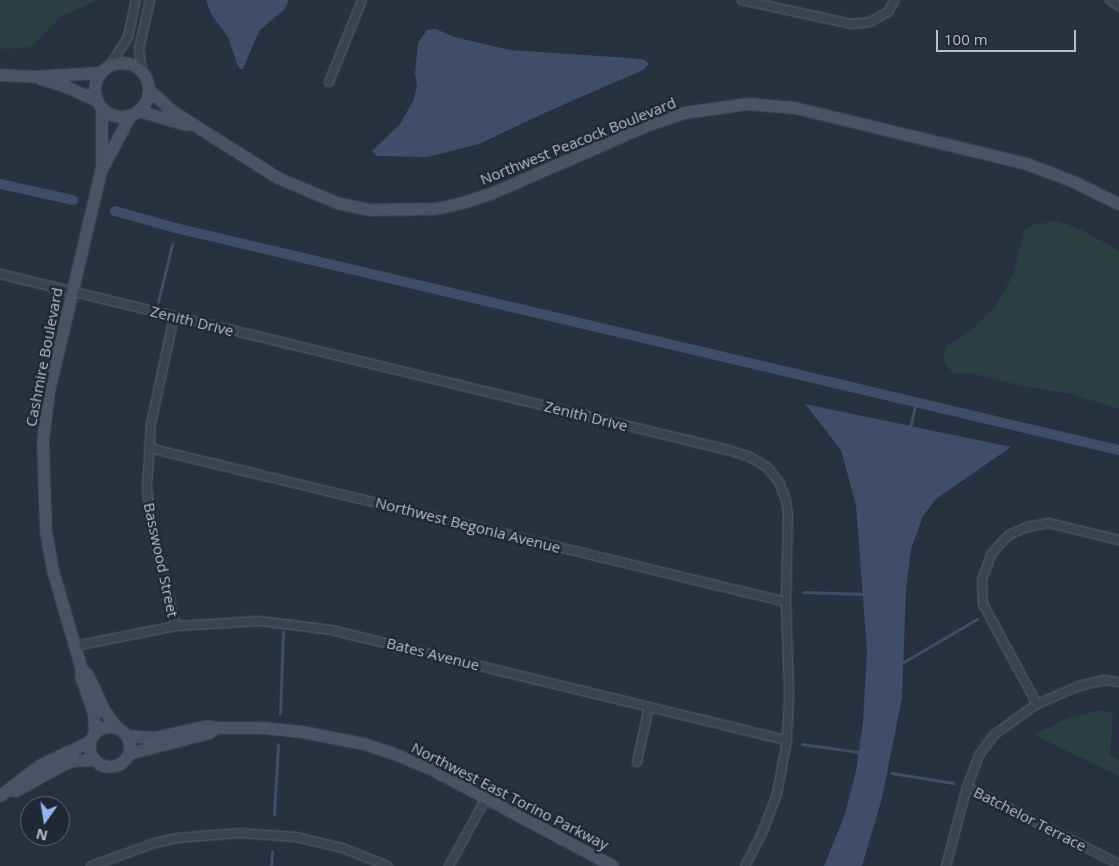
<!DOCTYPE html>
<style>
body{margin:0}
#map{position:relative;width:1119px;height:866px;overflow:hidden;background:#283140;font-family:"Open Sans",sans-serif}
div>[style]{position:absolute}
.green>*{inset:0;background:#2b3f42}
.water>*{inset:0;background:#3f4d68}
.stream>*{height:2.5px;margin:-1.25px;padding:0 1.25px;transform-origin:1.25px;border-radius:1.25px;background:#3f4d68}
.canal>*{height:10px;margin:-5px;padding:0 5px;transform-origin:5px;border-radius:5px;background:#3f4d68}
.roads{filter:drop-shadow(0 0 1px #59616d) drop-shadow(0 0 1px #59616d)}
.street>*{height:8px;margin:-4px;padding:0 4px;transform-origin:4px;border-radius:4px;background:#3c4350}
.secondary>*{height:10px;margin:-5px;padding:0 5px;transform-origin:5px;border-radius:5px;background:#4a5263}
.secondary>.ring{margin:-5px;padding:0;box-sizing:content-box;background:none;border:10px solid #4a5263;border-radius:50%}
span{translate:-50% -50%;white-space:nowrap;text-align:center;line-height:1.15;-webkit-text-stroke:5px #202835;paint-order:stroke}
.street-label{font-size:15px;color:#b8beca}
.north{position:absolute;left:20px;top:796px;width:50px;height:50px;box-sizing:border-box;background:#202835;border:1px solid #5d6471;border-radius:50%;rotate:193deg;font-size:14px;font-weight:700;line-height:20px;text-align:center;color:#b8beca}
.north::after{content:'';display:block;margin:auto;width:18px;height:22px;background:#95b5f2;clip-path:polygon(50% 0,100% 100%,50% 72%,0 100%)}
.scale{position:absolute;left:936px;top:30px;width:140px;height:22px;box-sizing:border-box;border:2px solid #b8beca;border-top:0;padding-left:6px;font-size:15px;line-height:18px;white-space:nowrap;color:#b8beca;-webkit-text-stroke:4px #202835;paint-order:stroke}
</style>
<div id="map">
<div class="green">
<div style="clip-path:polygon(0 0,97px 0,60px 17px,32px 47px,0 49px)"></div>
<div style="clip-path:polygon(1057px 221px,1081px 229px,1119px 251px,1119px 409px,1071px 394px,1022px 386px,971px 373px,953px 373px,945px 363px,944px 358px,946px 346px,971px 330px,994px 309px,1013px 275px,1025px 229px,1033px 225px)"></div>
<div style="clip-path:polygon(1101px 710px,1113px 713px,1110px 755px,1119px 760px,1119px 776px,1035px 735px,1067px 718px)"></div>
</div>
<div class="water">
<div style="clip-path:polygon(206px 0,289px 0,285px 9px,259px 31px,243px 69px,240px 69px,237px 64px,228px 37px,211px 14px)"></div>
<div style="clip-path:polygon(436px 29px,454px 37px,510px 50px,630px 58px,645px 60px,649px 64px,643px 70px,542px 114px,479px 144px,428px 157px,377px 156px,372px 151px,400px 124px,413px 101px,417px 86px,415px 73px,418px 43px,427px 30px)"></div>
<div style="clip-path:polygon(805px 404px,1011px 447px,936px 499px,923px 516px,911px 549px,906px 590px,902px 698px,882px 798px,862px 866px,824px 866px,844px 817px,856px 771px,863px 722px,867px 651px,856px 505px,841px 450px)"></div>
</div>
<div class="stream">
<div style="left:158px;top:302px;width:59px;rotate:-76.2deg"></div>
<div style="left:910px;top:428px;width:27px;rotate:-77deg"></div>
<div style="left:804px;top:592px;width:61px;rotate:1.9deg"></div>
<div style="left:902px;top:663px;width:87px;rotate:-30.4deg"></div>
<div style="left:280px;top:714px;width:82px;rotate:-87.9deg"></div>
<div style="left:802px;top:744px;width:58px;rotate:8deg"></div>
<div style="left:892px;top:773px;width:62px;rotate:9.3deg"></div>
<div style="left:274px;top:815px;width:70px;rotate:-86.7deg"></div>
<div style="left:271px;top:866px;width:14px;rotate:-86deg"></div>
</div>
<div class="canal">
<div style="left:0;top:184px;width:75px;rotate:12.4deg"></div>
<div style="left:115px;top:211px;width:63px;rotate:15.6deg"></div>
<div style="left:176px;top:228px;width:969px;rotate:13.25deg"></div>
</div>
<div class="roads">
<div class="street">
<div style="left:742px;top:0;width:112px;rotate:12.4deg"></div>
<div style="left:851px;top:24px;width:19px;rotate:-6deg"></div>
<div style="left:870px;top:22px;width:21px;rotate:-29deg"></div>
<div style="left:888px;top:12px;width:14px;rotate:-60deg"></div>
<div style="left:1110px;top:0;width:11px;rotate:34deg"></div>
<div style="left:110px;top:65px;width:33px;rotate:-57deg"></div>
<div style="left:128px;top:37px;width:38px;rotate:-78deg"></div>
<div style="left:142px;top:71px;width:22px;rotate:-98deg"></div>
<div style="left:139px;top:49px;width:50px;rotate:-77.3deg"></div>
<div style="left:329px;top:82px;width:88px;rotate:-68.1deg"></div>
<div style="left:0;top:274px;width:749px;rotate:13.59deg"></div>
<div style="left:728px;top:450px;width:21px;rotate:17deg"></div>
<div style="left:748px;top:456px;width:22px;rotate:30deg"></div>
<div style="left:767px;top:467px;width:19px;rotate:51deg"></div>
<div style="left:779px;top:482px;width:19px;rotate:69deg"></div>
<div style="left:786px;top:500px;width:13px;rotate:81deg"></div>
<div style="left:788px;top:513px;width:89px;rotate:91.3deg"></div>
<div style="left:786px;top:602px;width:92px;rotate:88.1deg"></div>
<div style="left:789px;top:694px;width:46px;rotate:92.5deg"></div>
<div style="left:787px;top:740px;width:55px;rotate:100.5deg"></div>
<div style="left:777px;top:794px;width:42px;rotate:111deg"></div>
<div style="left:762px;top:833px;width:37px;rotate:117deg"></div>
<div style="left:174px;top:317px;width:108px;rotate:102.2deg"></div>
<div style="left:151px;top:423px;width:66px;rotate:93.5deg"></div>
<div style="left:147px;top:489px;width:45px;rotate:82.4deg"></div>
<div style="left:153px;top:534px;width:95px;rotate:76deg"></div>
<div style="left:149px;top:448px;width:655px;rotate:13.59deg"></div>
<div style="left:75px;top:646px;width:103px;rotate:-11.2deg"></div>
<div style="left:176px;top:626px;width:84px;rotate:-3.4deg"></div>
<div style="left:260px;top:621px;width:72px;rotate:7.2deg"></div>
<div style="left:331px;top:630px;width:469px;rotate:13.6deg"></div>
<div style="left:1037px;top:704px;width:114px;rotate:-118.4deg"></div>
<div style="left:983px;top:604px;width:24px;rotate:-92deg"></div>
<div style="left:982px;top:580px;width:29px;rotate:-70deg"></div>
<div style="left:992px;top:553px;width:25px;rotate:-47deg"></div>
<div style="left:1009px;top:535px;width:20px;rotate:-24deg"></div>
<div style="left:1027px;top:527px;width:22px;rotate:-10deg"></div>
<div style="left:1049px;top:523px;width:72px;rotate:13.7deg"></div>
<div style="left:637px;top:762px;width:56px;rotate:-77.7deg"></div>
<div style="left:967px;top:787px;width:170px;rotate:26.9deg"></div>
<div style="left:91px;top:866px;width:68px;rotate:-19.8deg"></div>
<div style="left:155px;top:843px;width:23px;rotate:-13deg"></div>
<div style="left:177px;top:838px;width:63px;rotate:-4.5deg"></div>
<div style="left:240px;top:833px;width:56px;rotate:4.1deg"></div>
<div style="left:296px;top:837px;width:47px;rotate:13.4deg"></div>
<div style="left:342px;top:848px;width:49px;rotate:21.4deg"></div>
<div style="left:449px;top:866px;width:77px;rotate:-61.4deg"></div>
<div style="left:946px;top:866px;width:82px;rotate:-75.1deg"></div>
<div style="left:967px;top:787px;width:34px;rotate:-69deg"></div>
<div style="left:979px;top:755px;width:26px;rotate:-53deg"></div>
<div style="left:995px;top:734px;width:52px;rotate:-35.5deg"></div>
<div style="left:1037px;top:704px;width:46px;rotate:-23.2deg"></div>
<div style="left:1079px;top:686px;width:26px;rotate:-13deg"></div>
<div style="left:1104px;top:680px;width:15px;rotate:8deg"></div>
</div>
<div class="secondary">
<div class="ring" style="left:95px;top:63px;width:44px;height:44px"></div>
<div style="left:0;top:75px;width:33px;rotate:3deg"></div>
<div style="left:33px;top:77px;width:67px;rotate:-3.4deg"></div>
<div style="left:41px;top:79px;width:24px;rotate:17deg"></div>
<div style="left:64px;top:86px;width:36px;rotate:24deg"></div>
<div style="left:149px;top:90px;width:31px;rotate:42deg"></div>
<div style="left:172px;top:111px;width:125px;rotate:32.3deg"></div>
<div style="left:278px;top:178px;width:64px;rotate:23deg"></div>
<div style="left:337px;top:203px;width:35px;rotate:12deg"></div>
<div style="left:371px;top:210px;width:65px;rotate:-0.9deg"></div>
<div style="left:436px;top:209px;width:31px;rotate:-13deg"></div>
<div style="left:466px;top:202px;width:26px;rotate:-18deg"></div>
<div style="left:491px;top:194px;width:172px;rotate:-23.6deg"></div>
<div style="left:649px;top:125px;width:37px;rotate:-19deg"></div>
<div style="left:684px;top:113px;width:65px;rotate:-8deg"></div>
<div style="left:748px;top:104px;width:47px;rotate:4.9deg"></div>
<div style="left:795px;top:108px;width:239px;rotate:13.6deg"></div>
<div style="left:1027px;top:164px;width:50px;rotate:21deg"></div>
<div style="left:1074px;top:182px;width:50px;rotate:26.1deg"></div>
<div style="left:138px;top:111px;width:50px;rotate:16.3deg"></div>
<div style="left:103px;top:168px;width:60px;rotate:-62.2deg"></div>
<div style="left:82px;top:670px;width:8px;rotate:40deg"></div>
<div style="left:88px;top:675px;width:38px;rotate:65deg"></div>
<div style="left:104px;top:710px;width:24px;rotate:54deg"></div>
<div class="ring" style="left:90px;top:727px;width:30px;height:30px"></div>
<div style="left:95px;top:732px;width:18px;rotate:-93deg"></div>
<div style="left:94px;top:714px;width:39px;rotate:-109deg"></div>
<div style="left:81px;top:677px;width:7px;rotate:-82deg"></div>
<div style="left:82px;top:670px;width:103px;rotate:-106.3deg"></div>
<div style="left:53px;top:571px;width:40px;rotate:-100deg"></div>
<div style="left:46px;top:532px;width:91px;rotate:-91.9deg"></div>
<div style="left:43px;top:441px;width:49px;rotate:-83deg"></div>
<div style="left:49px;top:392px;width:230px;rotate:-76.7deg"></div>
<div style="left:102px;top:168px;width:60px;rotate:-90deg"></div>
<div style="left:127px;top:736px;width:28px;rotate:4deg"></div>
<div style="left:155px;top:738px;width:54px;rotate:-12.8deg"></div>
<div style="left:208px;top:726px;width:8px;rotate:14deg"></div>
<div style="left:216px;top:728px;width:47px"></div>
<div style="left:263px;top:728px;width:39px;rotate:6deg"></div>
<div style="left:302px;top:732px;width:63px;rotate:11deg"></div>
<div style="left:364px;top:744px;width:29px;rotate:18deg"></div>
<div style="left:392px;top:753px;width:44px;rotate:22.5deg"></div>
<div style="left:433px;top:770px;width:204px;rotate:28.1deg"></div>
<div style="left:129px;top:754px;width:84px;rotate:-14.5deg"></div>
<div style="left:210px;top:733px;width:8px;rotate:-40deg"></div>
<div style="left:10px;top:790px;width:6px;rotate:9deg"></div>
<div style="left:16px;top:791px;width:56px;rotate:-28.9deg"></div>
<div style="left:65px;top:764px;width:10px;rotate:-17deg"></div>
<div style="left:75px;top:761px;width:20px;rotate:-3deg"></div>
<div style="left:0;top:796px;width:51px;rotate:-37.1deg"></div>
<div style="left:41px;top:765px;width:54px;rotate:-25.1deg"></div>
</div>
</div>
<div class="street-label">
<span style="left:578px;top:141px;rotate:-22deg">Northwest Peacock Boulevard</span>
<span style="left:192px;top:321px;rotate:14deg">Zenith Drive</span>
<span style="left:44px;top:357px;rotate:-79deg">Cashmire Boulevard</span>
<span style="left:586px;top:416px;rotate:14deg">Zenith Drive</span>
<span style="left:468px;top:525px;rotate:14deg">Northwest Begonia Avenue</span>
<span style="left:161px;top:560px;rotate:78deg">Basswood Street</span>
<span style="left:433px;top:654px;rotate:14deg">Bates Avenue</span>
<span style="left:510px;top:796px;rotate:27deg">Northwest East Torino Parkway</span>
<span style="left:1030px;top:819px;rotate:27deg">Batchelor Terrace</span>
</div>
<div class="north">N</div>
<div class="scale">100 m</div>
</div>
